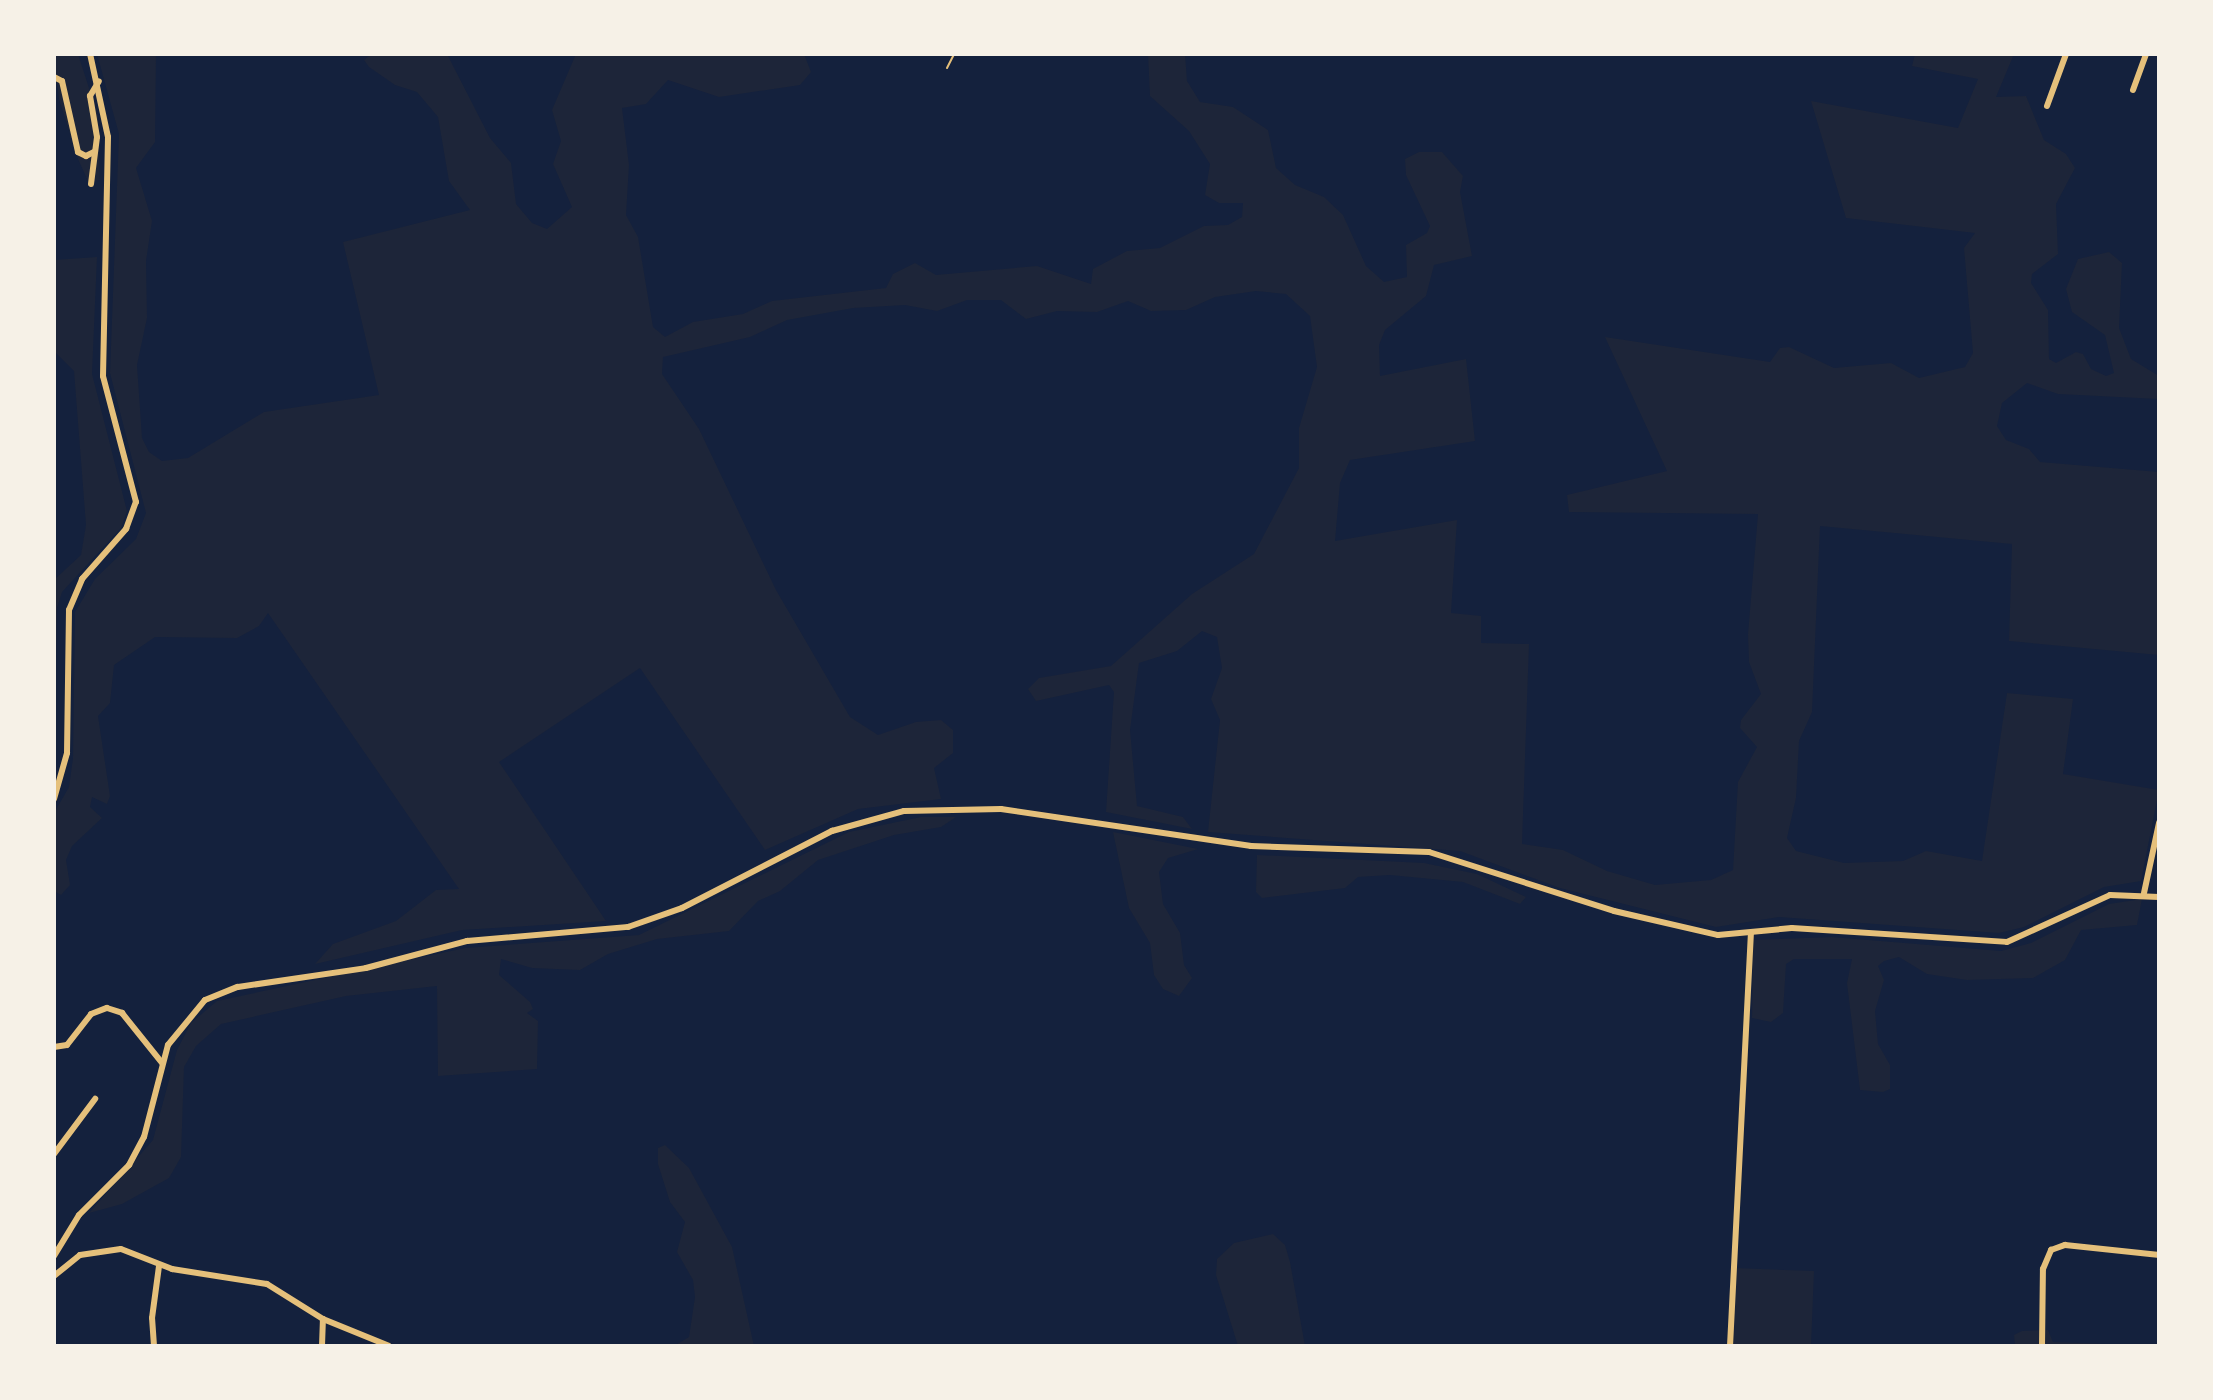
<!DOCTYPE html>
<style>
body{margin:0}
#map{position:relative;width:2213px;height:1400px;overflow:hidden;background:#14213d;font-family:Overpass,sans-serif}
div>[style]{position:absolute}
.green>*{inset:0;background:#1d2539}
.path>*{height:2px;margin:-1px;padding:0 1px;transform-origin:1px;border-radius:1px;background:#e5c07b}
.minor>*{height:6px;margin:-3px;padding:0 3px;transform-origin:3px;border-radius:3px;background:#e5c07b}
span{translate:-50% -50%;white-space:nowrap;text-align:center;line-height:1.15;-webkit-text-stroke:6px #f6f1e7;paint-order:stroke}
.frame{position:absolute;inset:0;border:56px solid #f6f1e7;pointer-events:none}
</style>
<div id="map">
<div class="green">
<div style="clip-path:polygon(54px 54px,78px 54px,98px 116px,100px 180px,88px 181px,78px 159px,59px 99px)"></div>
<div style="clip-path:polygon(97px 54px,156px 54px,155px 142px,136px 168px,152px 221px,146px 261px,147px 318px,137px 365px,142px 438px,149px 452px,162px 461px,188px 458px,264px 412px,379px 395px,343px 242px,470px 210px,449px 181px,438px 117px,417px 92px,395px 85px,369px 67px,364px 60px,372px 54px,447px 54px,490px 138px,511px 163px,516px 204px,532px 223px,547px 229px,572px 207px,553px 164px,561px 141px,552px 110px,576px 54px,804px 54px,811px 72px,800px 85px,719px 97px,668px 80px,646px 104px,622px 108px,629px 165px,626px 215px,638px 237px,653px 327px,665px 337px,693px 322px,743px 314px,772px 301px,886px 288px,893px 274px,915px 263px,936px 275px,1037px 266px,1091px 284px,1093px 269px,1127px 251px,1160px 248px,1204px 226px,1228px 225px,1242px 217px,1243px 203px,1219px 203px,1205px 195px,1210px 164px,1189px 131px,1150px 96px,1148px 54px,1185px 54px,1187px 81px,1200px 102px,1233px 107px,1268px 130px,1276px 168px,1295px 185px,1324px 197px,1343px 215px,1366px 266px,1384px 282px,1407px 277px,1406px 245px,1427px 233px,1430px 226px,1406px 175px,1405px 159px,1419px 152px,1442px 152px,1463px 176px,1460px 192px,1472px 256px,1434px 265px,1426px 296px,1385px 330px,1379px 345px,1380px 376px,1466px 359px,1475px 441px,1350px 460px,1340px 483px,1335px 541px,1457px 520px,1451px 613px,1481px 616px,1481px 643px,1529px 644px,1522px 844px,1563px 850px,1607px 871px,1655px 885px,1711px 880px,1733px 870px,1738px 782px,1757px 747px,1740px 728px,1741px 720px,1761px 694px,1749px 662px,1748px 634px,1758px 514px,1569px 512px,1567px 495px,1667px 471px,1605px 337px,1770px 362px,1780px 348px,1789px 347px,1834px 368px,1891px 363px,1919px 378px,1965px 367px,1973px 353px,1964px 248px,1975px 233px,1846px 218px,1811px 101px,1958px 128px,1978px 79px,1912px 66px,1915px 54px,2014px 54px,1996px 97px,2026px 96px,2044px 140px,2066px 154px,2075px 168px,2056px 204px,2058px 254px,2032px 274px,2031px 283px,2048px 310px,2049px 359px,2056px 363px,2076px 352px,2083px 354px,2091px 369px,2106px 376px,2114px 373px,2105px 335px,2072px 312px,2066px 289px,2078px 259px,2109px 252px,2122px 263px,2119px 328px,2131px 359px,2159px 376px,2159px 399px,2058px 394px,2027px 383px,2002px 403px,1997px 426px,2006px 440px,2029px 449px,2040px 462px,2159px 472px,2159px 655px,2009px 641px,2012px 544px,1820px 526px,1812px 712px,1799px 741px,1796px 798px,1787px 838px,1796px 851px,1844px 863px,1903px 861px,1926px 851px,1982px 861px,2007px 693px,2073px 699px,2063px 774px,2159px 790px,2141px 881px,2104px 887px,2024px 927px,1999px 933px,1779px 917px,1716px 927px,1560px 888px,1460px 851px,1208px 832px,1220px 720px,1211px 699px,1222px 668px,1217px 637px,1202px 631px,1177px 651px,1139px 663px,1130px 730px,1137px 806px,1183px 817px,1192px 829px,1106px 812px,1114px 692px,1109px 685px,1036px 701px,1028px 689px,1039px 678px,1111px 666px,1192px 594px,1254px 554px,1299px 468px,1299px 428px,1317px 367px,1310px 316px,1286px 294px,1256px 291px,1215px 297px,1186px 310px,1151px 311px,1128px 301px,1097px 312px,1057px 311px,1026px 319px,1001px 300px,967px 300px,937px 311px,905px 305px,853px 308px,787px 320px,750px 337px,663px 357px,662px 374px,699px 429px,776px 590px,850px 717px,878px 735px,916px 722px,941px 720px,953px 730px,953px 753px,934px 768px,941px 799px,858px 809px,765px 850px,640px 668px,499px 762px,606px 921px,462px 930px,315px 964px,333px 944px,396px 921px,436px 890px,459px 889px,268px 613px,259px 626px,237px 638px,155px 637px,114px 665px,110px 703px,98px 716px,110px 796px,107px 804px,92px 797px,90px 807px,102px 818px,72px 846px,66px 860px,70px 885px,61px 895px,54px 891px,54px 813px,69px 787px,73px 758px,75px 612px,95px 579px,136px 539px,146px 513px,110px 373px,119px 134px)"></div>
<div style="clip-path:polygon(97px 257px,92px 374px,127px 511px,121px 528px,62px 592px,57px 608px,54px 762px,54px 580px,81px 555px,86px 525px,74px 371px,54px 351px,54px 260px)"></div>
<div style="clip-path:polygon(921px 817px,956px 817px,941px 827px,894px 835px,818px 860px,780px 891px,758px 901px,729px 931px,657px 939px,608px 954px,580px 970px,532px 968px,501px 959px,499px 975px,530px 1002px,533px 1009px,527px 1013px,538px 1021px,537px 1069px,438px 1076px,437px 986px,346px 996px,221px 1024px,196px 1046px,184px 1067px,181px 1157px,169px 1178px,122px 1204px,89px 1213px,153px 1140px,177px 1050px,191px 1023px,217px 1001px,465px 948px,639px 935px,849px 832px)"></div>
<div style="clip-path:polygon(1113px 832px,1198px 849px,1168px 858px,1159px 872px,1163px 904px,1180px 933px,1184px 965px,1192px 978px,1179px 996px,1163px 989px,1154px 975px,1150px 943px,1129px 908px)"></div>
<div style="clip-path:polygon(1257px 855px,1424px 863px,1477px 874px,1526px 897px,1520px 904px,1463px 882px,1390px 875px,1358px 877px,1345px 888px,1262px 898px,1256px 892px)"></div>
<div style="clip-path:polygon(2142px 899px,2137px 925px,2081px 930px,2065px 960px,2033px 978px,1967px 980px,1927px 974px,1899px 957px,1884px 961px,1878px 966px,1884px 980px,1875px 1011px,1878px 1044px,1890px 1065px,1890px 1089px,1883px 1092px,1860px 1090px,1847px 983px,1852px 959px,1794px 959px,1786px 964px,1783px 1013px,1771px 1022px,1752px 1018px,1753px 940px,1832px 937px,2001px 951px,2031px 943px,2109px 904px)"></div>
<div style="clip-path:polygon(665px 1145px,689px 1168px,732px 1247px,754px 1346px,674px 1346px,689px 1337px,695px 1297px,693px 1280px,677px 1252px,685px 1222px,670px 1202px,658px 1164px,658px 1148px)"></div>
<div style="clip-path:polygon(1273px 1234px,1285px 1245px,1290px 1262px,1305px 1346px,1238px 1346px,1216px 1275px,1217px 1259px,1234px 1243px)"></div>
<div style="clip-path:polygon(1735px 1268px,1814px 1271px,1811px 1346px,1731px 1346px)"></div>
<div style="clip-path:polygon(2048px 1330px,2053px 1342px,2159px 1346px,2015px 1346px,2014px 1335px,2022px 1331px)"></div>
</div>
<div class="path">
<div style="left:947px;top:68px;width:16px;rotate:-63deg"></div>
</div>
<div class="minor">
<div style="left:54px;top:77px;width:9px;rotate:27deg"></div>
<div style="left:62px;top:81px;width:73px;rotate:77.3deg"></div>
<div style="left:78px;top:152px;width:9px;rotate:27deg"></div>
<div style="left:86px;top:156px;width:9px;rotate:-27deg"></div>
<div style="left:2133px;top:90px;width:38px;rotate:-70deg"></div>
<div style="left:2047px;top:106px;width:55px;rotate:-69.9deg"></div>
<div style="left:91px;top:184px;width:47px;rotate:-82.7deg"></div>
<div style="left:97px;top:137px;width:42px;rotate:-99.7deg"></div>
<div style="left:90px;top:96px;width:17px;rotate:-59deg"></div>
<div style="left:54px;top:799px;width:48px;rotate:-74.2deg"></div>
<div style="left:67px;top:753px;width:143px;rotate:-89.2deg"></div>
<div style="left:69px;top:610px;width:34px;rotate:-67deg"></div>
<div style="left:82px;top:579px;width:67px;rotate:-48.7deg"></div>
<div style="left:126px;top:529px;width:29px;rotate:-70deg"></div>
<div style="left:136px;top:502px;width:130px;rotate:-104.7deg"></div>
<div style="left:103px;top:376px;width:239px;rotate:-88.8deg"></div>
<div style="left:108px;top:137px;width:85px;rotate:-102.2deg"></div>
<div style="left:2144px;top:893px;width:72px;rotate:-77.9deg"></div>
<div style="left:54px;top:1047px;width:13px;rotate:-9deg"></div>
<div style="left:67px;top:1045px;width:39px;rotate:-52deg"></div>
<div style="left:91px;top:1014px;width:17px;rotate:-21deg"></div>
<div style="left:107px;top:1008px;width:16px;rotate:18deg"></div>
<div style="left:122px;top:1013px;width:64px;rotate:51.3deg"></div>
<div style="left:54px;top:1154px;width:69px;rotate:-53.3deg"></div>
<div style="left:54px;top:1256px;width:48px;rotate:-58.6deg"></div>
<div style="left:79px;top:1215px;width:71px;rotate:-45deg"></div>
<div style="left:129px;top:1165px;width:32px;rotate:-62deg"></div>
<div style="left:144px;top:1137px;width:95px;rotate:-75.4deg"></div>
<div style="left:168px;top:1045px;width:58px;rotate:-50.6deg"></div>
<div style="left:205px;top:1000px;width:35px;rotate:-22deg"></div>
<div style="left:238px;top:987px;width:129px;rotate:-8.4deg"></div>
<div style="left:366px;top:968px;width:105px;rotate:-15deg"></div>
<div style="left:467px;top:941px;width:162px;rotate:-5deg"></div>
<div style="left:628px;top:927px;width:57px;rotate:-19.4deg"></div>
<div style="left:682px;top:908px;width:169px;rotate:-27.2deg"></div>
<div style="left:832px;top:831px;width:75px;rotate:-15.5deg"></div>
<div style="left:904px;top:811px;width:97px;rotate:-1.2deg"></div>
<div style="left:1001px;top:809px;width:253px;rotate:8.4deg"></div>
<div style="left:1251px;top:846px;width:178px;rotate:1.9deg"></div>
<div style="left:1429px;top:852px;width:194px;rotate:17.7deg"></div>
<div style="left:1614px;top:911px;width:107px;rotate:13deg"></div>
<div style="left:1718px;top:935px;width:74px;rotate:-5.4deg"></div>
<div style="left:1792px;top:928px;width:215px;rotate:3.7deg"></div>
<div style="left:2007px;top:942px;width:113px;rotate:-24.5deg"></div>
<div style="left:2110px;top:895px;width:49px;rotate:2.3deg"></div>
<div style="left:54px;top:1276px;width:33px;rotate:-39deg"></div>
<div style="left:80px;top:1255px;width:41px;rotate:-8.3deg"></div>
<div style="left:121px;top:1249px;width:55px;rotate:21.4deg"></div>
<div style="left:172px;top:1269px;width:96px;rotate:9deg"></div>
<div style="left:267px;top:1284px;width:66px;rotate:32deg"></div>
<div style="left:323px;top:1319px;width:71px;rotate:22.2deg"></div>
<div style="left:154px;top:1346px;width:28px;rotate:-94deg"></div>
<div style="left:152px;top:1318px;width:52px;rotate:-82.3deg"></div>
<div style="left:322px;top:1346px;width:27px;rotate:-88deg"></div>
<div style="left:1730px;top:1346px;width:413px;rotate:-87.1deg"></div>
<div style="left:2042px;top:1346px;width:77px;rotate:-89.3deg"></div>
<div style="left:2043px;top:1269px;width:21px;rotate:-67deg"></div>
<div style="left:2051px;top:1250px;width:15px;rotate:-20deg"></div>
<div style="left:2065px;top:1245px;width:95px;rotate:6.1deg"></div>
</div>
<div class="frame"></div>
</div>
